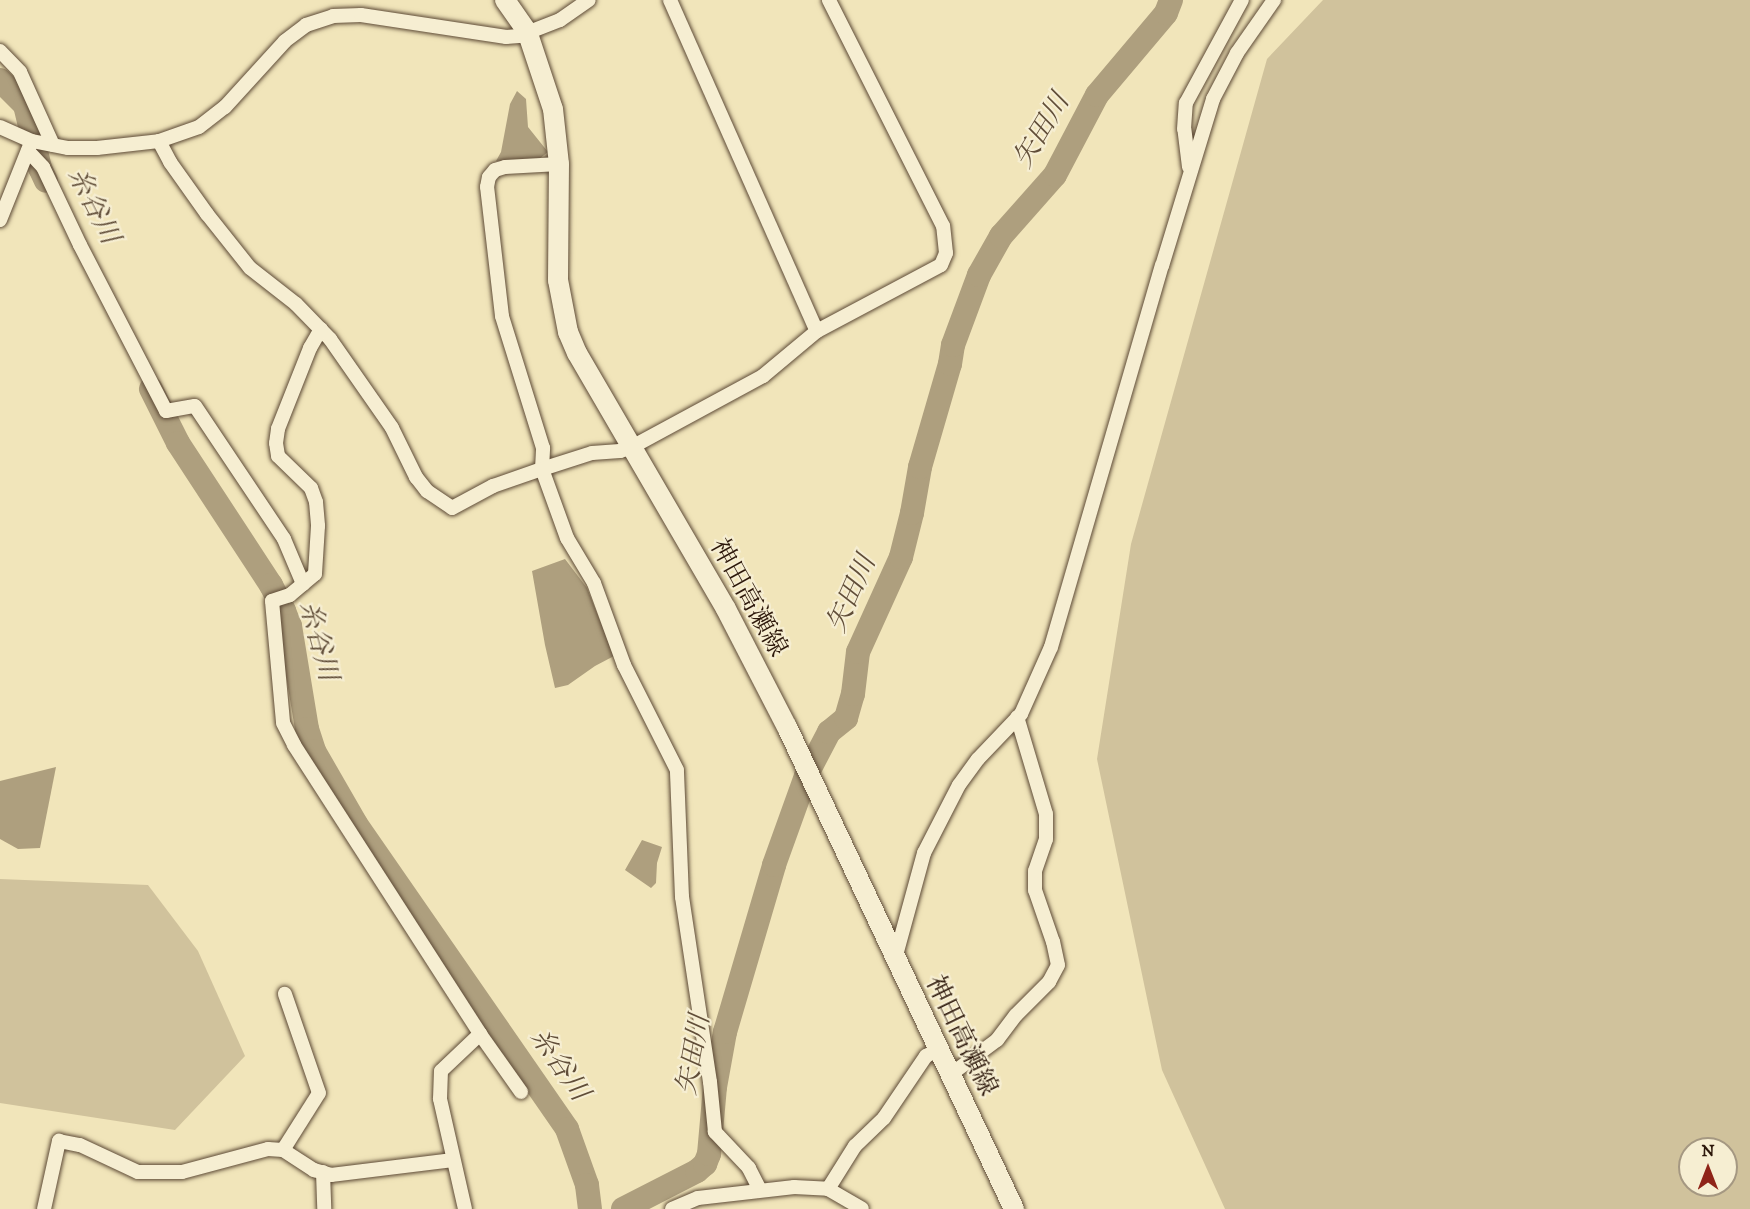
<!DOCTYPE html>
<meta charset="utf-8">
<style>
body{margin:0}
#map{position:relative;width:1750px;height:1209px;overflow:hidden;background:#f1e5ba;font-family:"IM FELL DW Pica","Noto Serif JP",serif}
div>[style]{position:absolute}
.green>*{inset:0;background:#d0c29c}
.water>*{inset:0;background:#ae9f7e}
.river>*{height:24px;margin:-12px;padding:0 12px;transform-origin:12px;border-radius:12px;background:#ae9f7e}
.roads{filter:drop-shadow(0 0 2px #5d4a36) drop-shadow(0 0 2px #5d4a36)}
.street>*{height:14px;margin:-7px;padding:0 7px;transform-origin:7px;border-radius:7px;background:#f6eed2}
.secondary>*{height:20px;margin:-10px;padding:0 10px;transform-origin:10px;border-radius:10px;background:#f6eed2}
span{translate:-50% -50%;white-space:nowrap;text-align:center;line-height:1.15;-webkit-text-stroke:4.5px #f6eed2;paint-order:stroke}
.street-label{font-size:26px;color:#2c170a}
.water-label{font-size:27px;color:#604d38;font-style:italic}
.north{position:absolute;left:1678px;top:1137px;width:60px;height:60px;box-sizing:border-box;background:#f6eed2;border:2px solid #a59882;border-radius:50%;rotate:0deg;font-size:16px;font-weight:700;line-height:24px;text-align:center;color:#2c170a}
.north::after{content:'';display:block;margin:auto;width:21px;height:27px;background:#8f2418;clip-path:polygon(50% 0,100% 100%,50% 72%,0 100%)}
</style>
<div id="map">
<div class="green">
<div style="clip-path:polygon(evenodd,1323px 0,1750px 0,1750px 1209px,1225px 1209px,1162px 1070px,1097px 759px,1131px 544px,1267px 59px,1323px 0,1690px 1149px,1726px 1149px,1726px 1185px,1690px 1185px,1690px 1149px)"></div>
<div style="clip-path:polygon(0 879px,148px 885px,198px 951px,245px 1056px,175px 1130px,0 1103px)"></div>
</div>
<div class="water">
<div style="clip-path:polygon(517px 91px,526px 99px,528px 127px,548px 152px,539px 159px,496px 161px,501px 152px,510px 104px)"></div>
<div style="clip-path:polygon(565px 559px,587px 588px,614px 656px,595px 666px,568px 685px,555px 688px,545px 645px,532px 571px)"></div>
<div style="clip-path:polygon(56px 767px,40px 848px,18px 849px,0 839px,0 781px)"></div>
<div style="clip-path:polygon(642px 840px,662px 847px,657px 863px,656px 883px,651px 888px,625px 870px)"></div>
</div>
<div class="river">
<div style="left:0;top:80px;width:35px;rotate:45deg"></div>
<div style="left:25px;top:105px;width:65px;rotate:76.6deg"></div>
<div style="left:40px;top:168px;width:14px;rotate:65deg"></div>
<div style="left:151px;top:389px;width:60px;rotate:63.4deg"></div>
<div style="left:178px;top:443px;width:170px;rotate:56.8deg"></div>
<div style="left:271px;top:585px;width:29px;rotate:63deg"></div>
<div style="left:284px;top:611px;width:16px;rotate:68deg"></div>
<div style="left:290px;top:626px;width:104px;rotate:80.6deg"></div>
<div style="left:307px;top:729px;width:23px;rotate:72deg"></div>
<div style="left:314px;top:751px;width:84px;rotate:60.1deg"></div>
<div style="left:356px;top:824px;width:371px;rotate:55.3deg"></div>
<div style="left:567px;top:1129px;width:59px;rotate:70.3deg"></div>
<div style="left:587px;top:1185px;width:24px;rotate:83deg"></div>
<div style="left:623px;top:1209px;width:83px;rotate:-27.2deg"></div>
<div style="left:697px;top:1171px;width:11px;rotate:-41deg"></div>
<div style="left:705px;top:1164px;width:11px;rotate:-68deg"></div>
<div style="left:709px;top:1154px;width:67px;rotate:-84.9deg"></div>
<div style="left:715px;top:1087px;width:56px;rotate:-79.7deg"></div>
<div style="left:725px;top:1032px;width:174px;rotate:-73.6deg"></div>
<div style="left:774px;top:865px;width:95px;rotate:-70.2deg"></div>
<div style="left:806px;top:776px;width:50px;rotate:-62.4deg"></div>
<div style="left:829px;top:732px;width:22px;rotate:-39deg"></div>
<div style="left:846px;top:718px;width:25px;rotate:-74deg"></div>
<div style="left:853px;top:694px;width:42px;rotate:-83.2deg"></div>
<div style="left:858px;top:652px;width:104px;rotate:-65.6deg"></div>
<div style="left:901px;top:557px;width:45px;rotate:-76deg"></div>
<div style="left:912px;top:513px;width:47px;rotate:-80.1deg"></div>
<div style="left:920px;top:467px;width:107px;rotate:-73.8deg"></div>
<div style="left:950px;top:364px;width:19px;rotate:-81deg"></div>
<div style="left:953px;top:345px;width:75px;rotate:-69.6deg"></div>
<div style="left:979px;top:275px;width:45px;rotate:-60.6deg"></div>
<div style="left:1001px;top:236px;width:81px;rotate:-48.5deg"></div>
<div style="left:1055px;top:175px;width:90px;rotate:-62.3deg"></div>
<div style="left:1097px;top:95px;width:107px;rotate:-49.9deg"></div>
<div style="left:1166px;top:13px;width:14px;rotate:-69deg"></div>
</div>
<div class="roads">
<div class="street">
<div style="left:670px;top:0;width:362px;rotate:66.1deg"></div>
<div style="left:0;top:51px;width:29px;rotate:46deg"></div>
<div style="left:20px;top:72px;width:80px;rotate:65.7deg"></div>
<div style="left:0;top:127px;width:35px;rotate:24deg"></div>
<div style="left:32px;top:141px;width:37px;rotate:11deg"></div>
<div style="left:68px;top:148px;width:29px"></div>
<div style="left:97px;top:148px;width:62px;rotate:-6.4deg"></div>
<div style="left:159px;top:141px;width:42px;rotate:-19.3deg"></div>
<div style="left:199px;top:127px;width:33px;rotate:-38deg"></div>
<div style="left:225px;top:107px;width:89px;rotate:-47.7deg"></div>
<div style="left:285px;top:41px;width:26px;rotate:-37deg"></div>
<div style="left:306px;top:25px;width:28px;rotate:-18deg"></div>
<div style="left:333px;top:16px;width:28px;rotate:-2deg"></div>
<div style="left:361px;top:15px;width:147px;rotate:8.6deg"></div>
<div style="left:506px;top:37px;width:13px;rotate:-4deg"></div>
<div style="left:519px;top:36px;width:44px;rotate:-21.3deg"></div>
<div style="left:560px;top:20px;width:35px;rotate:-35deg"></div>
<div style="left:159px;top:141px;width:24px;rotate:62deg"></div>
<div style="left:170px;top:162px;width:64px;rotate:54.6deg"></div>
<div style="left:207px;top:214px;width:69px;rotate:51.5deg"></div>
<div style="left:250px;top:268px;width:58px;rotate:38deg"></div>
<div style="left:296px;top:304px;width:49px;rotate:45.8deg"></div>
<div style="left:330px;top:339px;width:108px;rotate:55.1deg"></div>
<div style="left:392px;top:428px;width:55px;rotate:63.9deg"></div>
<div style="left:416px;top:477px;width:18px;rotate:52deg"></div>
<div style="left:427px;top:491px;width:30px;rotate:34deg"></div>
<div style="left:452px;top:508px;width:47px;rotate:-28.2deg"></div>
<div style="left:493px;top:486px;width:52px;rotate:-19.1deg"></div>
<div style="left:542px;top:469px;width:21px;rotate:-87deg"></div>
<div style="left:543px;top:448px;width:138px;rotate:-107.3deg"></div>
<div style="left:502px;top:316px;width:130px;rotate:-96.6deg"></div>
<div style="left:487px;top:187px;width:10px;rotate:-79deg"></div>
<div style="left:489px;top:177px;width:9px;rotate:-49deg"></div>
<div style="left:495px;top:170px;width:10px;rotate:-17deg"></div>
<div style="left:505px;top:167px;width:54px;rotate:-3.2deg"></div>
<div style="left:28px;top:151px;width:22px;rotate:47deg"></div>
<div style="left:43px;top:167px;width:86px;rotate:64.6deg"></div>
<div style="left:80px;top:245px;width:187px;rotate:62.6deg"></div>
<div style="left:166px;top:411px;width:29px;rotate:-10deg"></div>
<div style="left:195px;top:406px;width:160px;rotate:56.2deg"></div>
<div style="left:284px;top:539px;width:49px;rotate:67.1deg"></div>
<div style="left:1189px;top:167px;width:38px;rotate:-97deg"></div>
<div style="left:1184px;top:129px;width:26px;rotate:-86deg"></div>
<div style="left:1186px;top:103px;width:117px;rotate:-61.5deg"></div>
<div style="left:0;top:220px;width:81px;rotate:-68.2deg"></div>
<div style="left:321px;top:329px;width:22px;rotate:120deg"></div>
<div style="left:310px;top:348px;width:87px;rotate:111.6deg"></div>
<div style="left:278px;top:429px;width:14px;rotate:98deg"></div>
<div style="left:276px;top:443px;width:13px;rotate:81deg"></div>
<div style="left:278px;top:456px;width:46px;rotate:44.1deg"></div>
<div style="left:311px;top:488px;width:15px;rotate:70deg"></div>
<div style="left:316px;top:502px;width:24px;rotate:85deg"></div>
<div style="left:318px;top:526px;width:48px;rotate:93.6deg"></div>
<div style="left:315px;top:574px;width:33px;rotate:140deg"></div>
<div style="left:290px;top:595px;width:19px;rotate:162deg"></div>
<div style="left:272px;top:601px;width:122px;rotate:84.8deg"></div>
<div style="left:283px;top:723px;width:25px;rotate:63deg"></div>
<div style="left:294px;top:745px;width:344px;rotate:57.2deg"></div>
<div style="left:480px;top:1034px;width:71px;rotate:54.7deg"></div>
<div style="left:895px;top:959px;width:110px;rotate:-74.7deg"></div>
<div style="left:924px;top:853px;width:76px;rotate:-62.8deg"></div>
<div style="left:959px;top:785px;width:32px;rotate:-54deg"></div>
<div style="left:978px;top:759px;width:62px;rotate:-46.3deg"></div>
<div style="left:1021px;top:714px;width:73px;rotate:-65.9deg"></div>
<div style="left:1051px;top:647px;width:397px;rotate:-73.8deg"></div>
<div style="left:1162px;top:266px;width:175px;rotate:-73deg"></div>
<div style="left:1213px;top:99px;width:52px;rotate:-62.4deg"></div>
<div style="left:1237px;top:53px;width:65px;rotate:-55.1deg"></div>
<div style="left:950px;top:1075px;width:59px;rotate:-36.7deg"></div>
<div style="left:997px;top:1040px;width:31px;rotate:-53deg"></div>
<div style="left:1016px;top:1015px;width:47px;rotate:-45deg"></div>
<div style="left:1049px;top:982px;width:19px;rotate:-62deg"></div>
<div style="left:1058px;top:965px;width:24px;rotate:-102deg"></div>
<div style="left:1053px;top:942px;width:55px;rotate:-109.1deg"></div>
<div style="left:1035px;top:890px;width:19px;rotate:-90deg"></div>
<div style="left:1035px;top:871px;width:34px;rotate:-71deg"></div>
<div style="left:1046px;top:839px;width:25px;rotate:-90deg"></div>
<div style="left:1046px;top:814px;width:101px;rotate:-106.6deg"></div>
<div style="left:283px;top:1150px;width:67px;rotate:-57.7deg"></div>
<div style="left:319px;top:1093px;width:105px;rotate:-109deg"></div>
<div style="left:323px;top:1172px;width:37px;rotate:88deg"></div>
<div style="left:828px;top:1189px;width:51px;rotate:-57.9deg"></div>
<div style="left:855px;top:1146px;width:40px;rotate:-44deg"></div>
<div style="left:884px;top:1118px;width:75px;rotate:-55.9deg"></div>
<div style="left:926px;top:1056px;width:13px;rotate:-27deg"></div>
<div style="left:760px;top:1190px;width:25px;rotate:-117deg"></div>
<div style="left:749px;top:1168px;width:50px;rotate:-133.4deg"></div>
<div style="left:715px;top:1132px;width:50px;rotate:-95.7deg"></div>
<div style="left:710px;top:1082px;width:187px;rotate:-98.6deg"></div>
<div style="left:682px;top:897px;width:127px;rotate:-92.3deg"></div>
<div style="left:677px;top:770px;width:118px;rotate:-116.8deg"></div>
<div style="left:624px;top:665px;width:87px;rotate:-110.1deg"></div>
<div style="left:594px;top:583px;width:52px;rotate:-121deg"></div>
<div style="left:567px;top:538px;width:73px;rotate:-109.9deg"></div>
<div style="left:542px;top:469px;width:52px;rotate:-17.7deg"></div>
<div style="left:592px;top:453px;width:28px;rotate:-4deg"></div>
<div style="left:620px;top:451px;width:10px;rotate:-17deg"></div>
<div style="left:630px;top:448px;width:151px;rotate:-28.4deg"></div>
<div style="left:763px;top:376px;width:70px;rotate:-39.8deg"></div>
<div style="left:817px;top:331px;width:140px;rotate:-28deg"></div>
<div style="left:941px;top:265px;width:13px;rotate:-67deg"></div>
<div style="left:946px;top:253px;width:27px;rotate:-96deg"></div>
<div style="left:943px;top:226px;width:253px;rotate:-116.8deg"></div>
<div style="left:44px;top:1209px;width:70px;rotate:-77.6deg"></div>
<div style="left:59px;top:1141px;width:21px;rotate:11deg"></div>
<div style="left:80px;top:1145px;width:64px;rotate:25deg"></div>
<div style="left:138px;top:1172px;width:44px"></div>
<div style="left:182px;top:1172px;width:89px;rotate:-15deg"></div>
<div style="left:268px;top:1149px;width:15px;rotate:4deg"></div>
<div style="left:283px;top:1150px;width:37px;rotate:33deg"></div>
<div style="left:314px;top:1170px;width:18px;rotate:16deg"></div>
<div style="left:331px;top:1175px;width:123px;rotate:-7deg"></div>
<div style="left:465px;top:1209px;width:113px;rotate:-102.8deg"></div>
<div style="left:440px;top:1099px;width:28px;rotate:-88deg"></div>
<div style="left:441px;top:1071px;width:54px;rotate:-43.5deg"></div>
<div style="left:672px;top:1209px;width:28px;rotate:-23deg"></div>
<div style="left:698px;top:1198px;width:97px;rotate:-6.5deg"></div>
<div style="left:794px;top:1187px;width:34px;rotate:3deg"></div>
<div style="left:828px;top:1189px;width:39px;rotate:30deg"></div>
</div>
<div class="secondary">
<div style="left:505px;top:0;width:38px;rotate:55deg"></div>
<div style="left:527px;top:31px;width:82px;rotate:71.6deg"></div>
<div style="left:553px;top:109px;width:55px;rotate:83.8deg"></div>
<div style="left:559px;top:164px;width:116px;rotate:90.5deg"></div>
<div style="left:558px;top:280px;width:53px;rotate:79.1deg"></div>
<div style="left:568px;top:332px;width:23px;rotate:67deg"></div>
<div style="left:577px;top:353px;width:296px;rotate:59.8deg"></div>
<div style="left:726px;top:609px;width:133px;rotate:62.7deg"></div>
<div style="left:787px;top:727px;width:533px;rotate:64.78deg"></div>
</div>
</div>
<div class="street-label">
<span style="left:748px;top:598px;rotate:61deg">神田高瀬線</span>
<span style="left:961px;top:1036px;rotate:64deg">神田高瀬線</span>
</div>
<div class="water-label">
<span style="left:1042px;top:131px;rotate:-59deg">矢田川</span>
<span style="left:93px;top:206px;rotate:63deg">糸谷川</span>
<span style="left:852px;top:594px;rotate:-66deg">矢田川</span>
<span style="left:318px;top:641px;rotate:75deg">糸谷川</span>
<span style="left:694px;top:1055px;rotate:-80deg">矢田川</span>
<span style="left:559px;top:1065px;rotate:55deg">糸谷川</span>
</div>
<div class="north">N</div>
</div>
